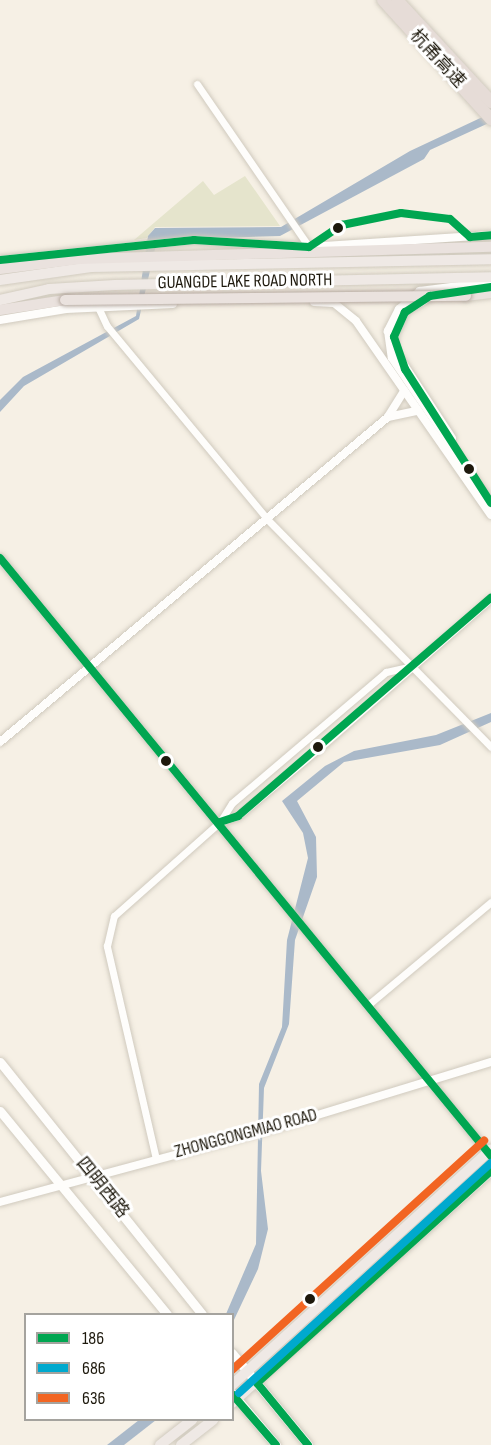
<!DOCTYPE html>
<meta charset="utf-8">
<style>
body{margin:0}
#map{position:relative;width:491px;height:1445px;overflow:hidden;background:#f6f0e5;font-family:"Sofia Sans Condensed","Noto Sans SC",sans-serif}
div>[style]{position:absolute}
.green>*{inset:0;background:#e5e4cc}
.water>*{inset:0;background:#aab9c9}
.roads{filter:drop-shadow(0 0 2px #d0cabe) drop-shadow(0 0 2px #d0cabe)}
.minor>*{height:7px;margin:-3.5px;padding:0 3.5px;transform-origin:3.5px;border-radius:3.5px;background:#fefdfb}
.tertiary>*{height:8px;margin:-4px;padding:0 4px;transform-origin:4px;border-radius:4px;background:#fefdfb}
.secondary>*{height:9px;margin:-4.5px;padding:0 4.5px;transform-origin:4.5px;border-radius:4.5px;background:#fefdfb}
.primary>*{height:10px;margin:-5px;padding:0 5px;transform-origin:5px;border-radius:5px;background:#efe9e5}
.trunk>*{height:10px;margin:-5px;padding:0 5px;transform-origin:5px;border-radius:5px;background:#eae2de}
.motorway>*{height:12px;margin:-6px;padding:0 6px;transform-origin:6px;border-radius:6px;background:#e6dcd7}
.bridges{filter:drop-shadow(0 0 2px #b5a9a0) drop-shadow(0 0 2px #b5a9a0)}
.trunk-bridge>*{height:10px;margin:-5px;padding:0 5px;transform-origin:5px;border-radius:5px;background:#eae2de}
.bus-1>*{height:8px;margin:-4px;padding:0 4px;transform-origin:4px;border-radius:4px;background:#00a651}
.bus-2>*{height:8px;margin:-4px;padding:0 4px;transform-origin:4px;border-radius:4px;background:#00a9ce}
.bus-3>*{height:8px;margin:-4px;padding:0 4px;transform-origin:4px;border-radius:4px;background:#f26522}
.dots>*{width:16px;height:16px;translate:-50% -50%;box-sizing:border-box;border:3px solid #fff;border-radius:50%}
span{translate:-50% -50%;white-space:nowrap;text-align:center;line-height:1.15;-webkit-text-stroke:6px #fff;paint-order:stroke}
.street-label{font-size:18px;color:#1e190d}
.legend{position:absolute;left:24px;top:1313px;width:210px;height:108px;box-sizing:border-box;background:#fff;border:2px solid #a5a39e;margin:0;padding:8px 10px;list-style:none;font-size:18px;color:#1e190d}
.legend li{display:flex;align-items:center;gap:12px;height:30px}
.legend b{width:30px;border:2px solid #a5a39e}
</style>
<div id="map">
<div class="green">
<div style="clip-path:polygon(245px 176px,280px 226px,155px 227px,147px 238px,134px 240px,203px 181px,214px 195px)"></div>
</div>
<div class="water">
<div style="clip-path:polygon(491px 113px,491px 122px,430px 150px,424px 159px,280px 236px,157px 240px,139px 319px,24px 386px,0 412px,0 400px,23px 377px,136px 316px,148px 236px,155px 228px,281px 227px,410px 151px)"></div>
<div style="clip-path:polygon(491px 713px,491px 722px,440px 745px,344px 762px,297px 801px,316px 837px,317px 877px,295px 940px,289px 1024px,264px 1088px,261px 1171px,268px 1229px,258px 1269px,233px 1322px,232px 1314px,226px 1314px,256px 1244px,259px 1084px,282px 1027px,287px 940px,308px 858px,303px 833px,282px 801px,325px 766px,354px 751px,436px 735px)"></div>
<div style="clip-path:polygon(139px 1420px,156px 1420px,124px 1445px,107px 1445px)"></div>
</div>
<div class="roads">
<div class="minor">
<div style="left:197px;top:84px;width:198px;rotate:55.5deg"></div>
<div style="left:98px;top:307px;width:21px;rotate:65deg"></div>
<div style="left:107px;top:326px;width:252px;rotate:50.3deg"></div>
<div style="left:268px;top:520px;width:318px;rotate:45.5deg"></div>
<div style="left:220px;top:822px;width:19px;rotate:-18deg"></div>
<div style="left:238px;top:816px;width:103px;rotate:-39.9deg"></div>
<div style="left:317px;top:750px;width:231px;rotate:-41.1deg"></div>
<div style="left:369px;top:1004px;width:159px;rotate:-39.9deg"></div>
<div style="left:156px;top:1159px;width:219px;rotate:-103deg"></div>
<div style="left:107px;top:946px;width:31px;rotate:-77deg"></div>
<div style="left:114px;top:916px;width:142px;rotate:-41.6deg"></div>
<div style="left:220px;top:822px;width:22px;rotate:-58deg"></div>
<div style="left:232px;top:803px;width:202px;rotate:-40.4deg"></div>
<div style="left:386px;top:672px;width:23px;rotate:-13deg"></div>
</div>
<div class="tertiary">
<div style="left:0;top:260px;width:195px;rotate:-5.9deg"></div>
<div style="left:194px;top:240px;width:115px;rotate:3.5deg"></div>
<div style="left:309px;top:247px;width:182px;rotate:-3.8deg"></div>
<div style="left:491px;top:282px;width:72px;rotate:172.8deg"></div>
<div style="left:420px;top:291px;width:28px;rotate:139deg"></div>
<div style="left:399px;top:309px;width:25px;rotate:117deg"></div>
<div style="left:388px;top:331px;width:27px;rotate:82deg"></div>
<div style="left:392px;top:358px;width:176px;rotate:55.7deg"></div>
<div style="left:428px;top:298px;width:27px;rotate:149deg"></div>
<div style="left:405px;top:312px;width:27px;rotate:114deg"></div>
<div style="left:394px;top:337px;width:14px;rotate:86deg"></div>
<div style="left:395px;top:351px;width:104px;rotate:56.8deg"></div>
<div style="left:314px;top:302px;width:20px;rotate:3deg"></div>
<div style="left:334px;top:303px;width:28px;rotate:39deg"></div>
<div style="left:356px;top:321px;width:236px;rotate:55.2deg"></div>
<div style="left:0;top:320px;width:67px;rotate:-9.5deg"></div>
<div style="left:66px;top:309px;width:107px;rotate:-2.7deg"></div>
<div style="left:404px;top:391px;width:31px;rotate:122deg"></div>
<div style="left:388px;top:417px;width:30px;rotate:-12deg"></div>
<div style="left:0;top:558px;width:774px;rotate:50.61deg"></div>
<div style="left:0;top:742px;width:506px;rotate:-39.95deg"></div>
<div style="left:0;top:1202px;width:285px;rotate:-15.1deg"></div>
<div style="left:275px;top:1128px;width:226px;rotate:-17deg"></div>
</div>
<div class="secondary">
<div style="left:0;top:1062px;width:323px;rotate:51.3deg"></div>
<div style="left:0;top:1111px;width:263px;rotate:50.6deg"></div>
<div style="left:232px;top:1353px;width:119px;rotate:50.4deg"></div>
<div style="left:232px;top:1393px;width:68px;rotate:49.8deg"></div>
</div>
<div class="primary">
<div style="left:0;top:280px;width:92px;rotate:-8.1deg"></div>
<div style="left:91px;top:267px;width:400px;rotate:-1.1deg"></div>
<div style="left:0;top:300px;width:50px;rotate:-12.7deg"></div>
<div style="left:49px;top:289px;width:66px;rotate:-3.5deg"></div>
<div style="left:115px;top:285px;width:376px;rotate:-1.2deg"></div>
<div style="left:232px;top:1385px;width:350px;rotate:-42.3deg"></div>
<div style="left:232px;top:1403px;width:348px;rotate:-41.9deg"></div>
<div style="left:160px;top:1445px;width:41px;rotate:-38deg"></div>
<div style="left:181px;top:1445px;width:41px;rotate:-38deg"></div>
</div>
<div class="trunk">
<div style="left:0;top:269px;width:80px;rotate:-7.2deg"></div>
<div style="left:79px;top:259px;width:412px;rotate:-1.7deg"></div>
<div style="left:466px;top:296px;width:25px;rotate:-7deg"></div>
<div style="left:0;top:310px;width:66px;rotate:-8.7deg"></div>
</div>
<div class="motorway">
<div style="left:383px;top:0;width:161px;rotate:47.8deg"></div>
<div style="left:397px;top:0;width:139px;rotate:47.3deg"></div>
</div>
</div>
<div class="bridges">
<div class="trunk-bridge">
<div style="left:65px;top:300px;width:401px;rotate:-0.6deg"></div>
</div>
</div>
<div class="bus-1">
<div style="left:0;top:260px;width:195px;rotate:-5.9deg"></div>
<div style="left:194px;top:240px;width:115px;rotate:3.5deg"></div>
<div style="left:309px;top:247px;width:40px;rotate:-34deg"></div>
<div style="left:342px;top:225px;width:60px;rotate:-11.5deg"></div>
<div style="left:401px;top:213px;width:49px;rotate:7deg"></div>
<div style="left:450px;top:219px;width:27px;rotate:42deg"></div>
<div style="left:470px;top:237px;width:21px;rotate:-5deg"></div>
<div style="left:491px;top:287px;width:62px;rotate:171.6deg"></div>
<div style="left:430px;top:296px;width:30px;rotate:147deg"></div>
<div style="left:405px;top:312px;width:27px;rotate:114deg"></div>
<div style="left:394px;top:337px;width:34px;rotate:71deg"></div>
<div style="left:405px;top:369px;width:159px;rotate:57.3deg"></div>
<div style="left:0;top:558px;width:774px;rotate:50.61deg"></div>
<div style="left:220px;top:822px;width:19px;rotate:-18deg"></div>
<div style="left:238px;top:816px;width:334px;rotate:-40.8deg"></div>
<div style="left:232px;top:1394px;width:67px;rotate:49.2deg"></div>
<div style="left:308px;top:1445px;width:80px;rotate:-129.4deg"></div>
<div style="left:257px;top:1383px;width:316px;rotate:-42.2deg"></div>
</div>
<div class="bus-2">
<div style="left:239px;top:1393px;width:341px;rotate:-42.4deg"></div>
</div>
<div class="bus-3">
<div style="left:232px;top:1370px;width:341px;rotate:-42.3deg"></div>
</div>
<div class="dots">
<div style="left:338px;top:228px;background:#1e190d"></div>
<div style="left:469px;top:469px;background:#1e190d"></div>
<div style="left:318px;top:747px;background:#1e190d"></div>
<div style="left:166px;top:761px;background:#1e190d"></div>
<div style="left:310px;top:1299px;background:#1e190d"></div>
</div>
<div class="street-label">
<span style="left:437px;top:59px;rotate:47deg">杭甬高速</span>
<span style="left:245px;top:282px;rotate:-1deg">GUANGDE LAKE ROAD NORTH</span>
<span style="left:246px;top:1134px;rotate:-15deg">ZHONGGONGMIAO ROAD</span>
<span style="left:102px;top:1188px;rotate:51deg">四明西路</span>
</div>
<ul class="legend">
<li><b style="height:8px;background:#00a651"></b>186</li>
<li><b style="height:8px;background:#00a9ce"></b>686</li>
<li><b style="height:8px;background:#f26522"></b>636</li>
</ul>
</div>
